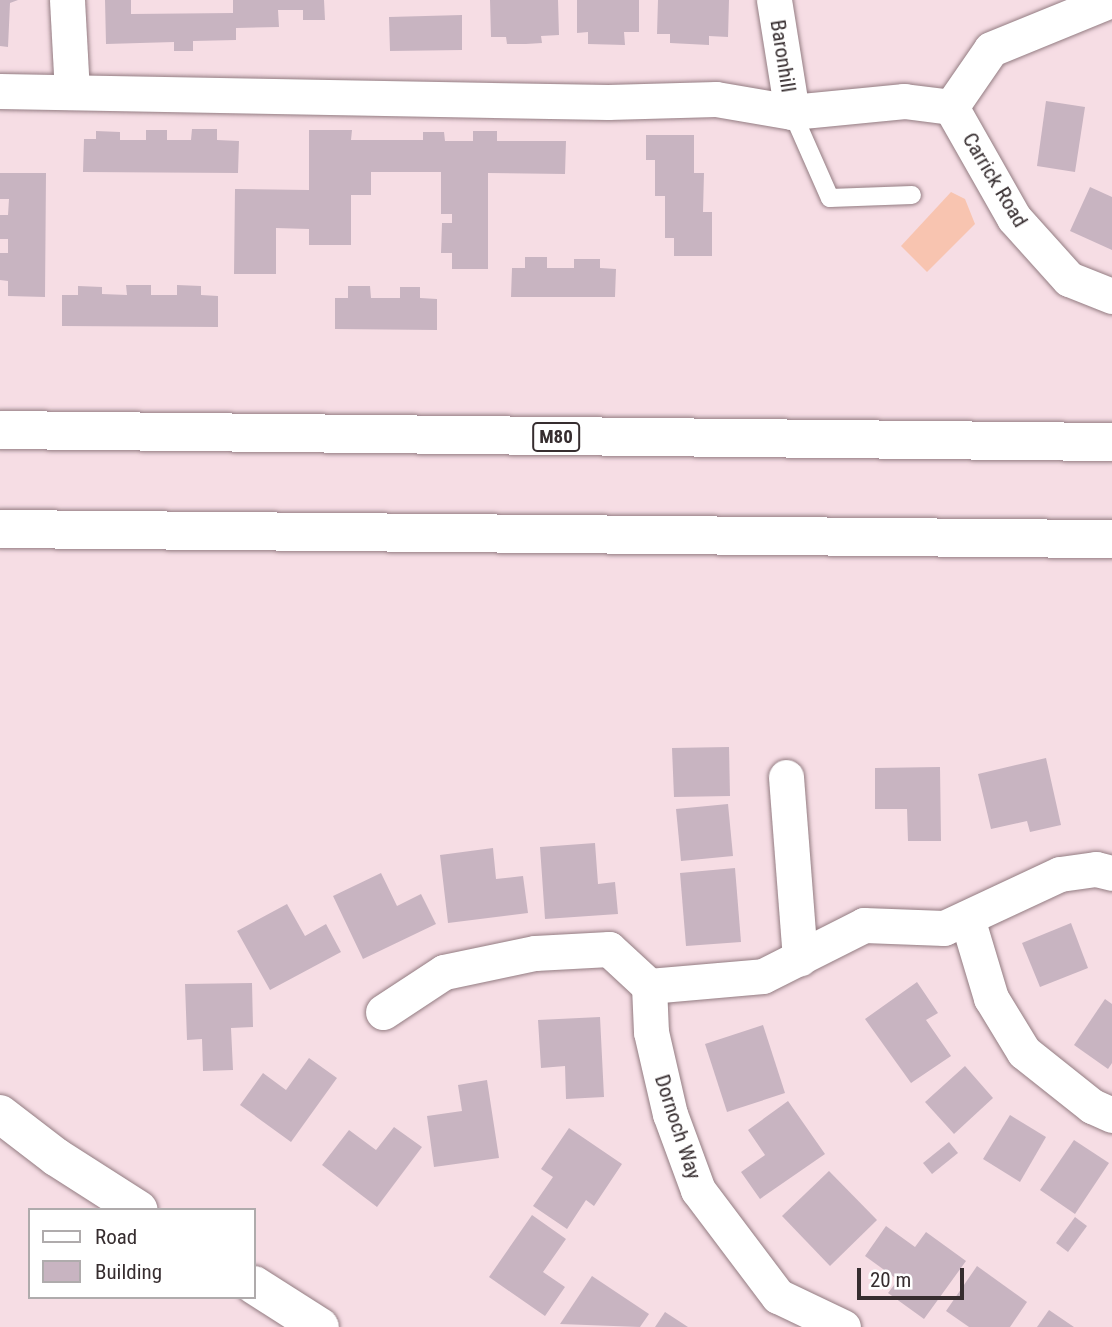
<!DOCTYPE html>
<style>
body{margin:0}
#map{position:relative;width:1112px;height:1327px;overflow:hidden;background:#f6dde4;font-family:"Roboto Condensed",sans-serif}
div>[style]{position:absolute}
.green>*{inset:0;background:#f8c4b0}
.building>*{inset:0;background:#c8b4c1}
.roads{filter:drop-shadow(0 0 2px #937c82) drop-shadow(0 0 2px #937c82)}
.service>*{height:18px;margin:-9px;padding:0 9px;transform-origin:9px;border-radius:9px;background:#fff}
.minor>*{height:35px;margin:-17.5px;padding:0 17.5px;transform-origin:17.5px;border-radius:17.5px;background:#fff}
.tertiary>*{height:38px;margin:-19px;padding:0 19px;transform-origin:19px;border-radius:19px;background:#fff}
.motorway>*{height:38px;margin:-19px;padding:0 19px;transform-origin:19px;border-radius:19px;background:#fff}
span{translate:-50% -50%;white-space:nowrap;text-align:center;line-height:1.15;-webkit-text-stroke:5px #fff;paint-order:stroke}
.shield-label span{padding:2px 5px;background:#fff;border:2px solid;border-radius:5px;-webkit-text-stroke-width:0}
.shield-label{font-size:19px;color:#362d2f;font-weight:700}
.street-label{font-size:21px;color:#362d2f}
.legend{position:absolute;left:28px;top:1208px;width:228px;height:91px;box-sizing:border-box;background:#fff;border:2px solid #afabac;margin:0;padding:9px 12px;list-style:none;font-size:21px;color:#362d2f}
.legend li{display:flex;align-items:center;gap:14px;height:35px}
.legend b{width:35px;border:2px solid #afabac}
.scale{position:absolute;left:857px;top:1268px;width:107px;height:32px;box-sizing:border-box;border:4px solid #362d2f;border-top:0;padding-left:9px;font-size:21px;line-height:24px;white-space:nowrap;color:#362d2f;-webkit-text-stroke:5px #fff;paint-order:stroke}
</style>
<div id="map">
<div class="green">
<div style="clip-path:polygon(951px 192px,965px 199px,975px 224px,927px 272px,901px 246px)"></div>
</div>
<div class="building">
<div style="clip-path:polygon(0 0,18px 0,10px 3px,8px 47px,0 46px)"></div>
<div style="clip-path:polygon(105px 0,131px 0,131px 14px,233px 13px,233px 0,324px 0,325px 20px,303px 20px,303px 10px,278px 10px,279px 27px,236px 28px,236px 40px,193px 41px,193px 51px,174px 51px,174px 42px,106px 44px)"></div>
<div style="clip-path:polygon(490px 0,558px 0,559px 35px,541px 36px,542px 43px,526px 44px,507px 44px,506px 37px,491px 37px)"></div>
<div style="clip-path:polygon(577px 0,639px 0,639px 32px,624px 32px,625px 45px,588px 44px,588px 32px,577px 33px)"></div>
<div style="clip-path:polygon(658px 0,729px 0,728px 37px,709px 36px,709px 45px,670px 43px,670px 34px,657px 34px)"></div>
<div style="clip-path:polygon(462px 15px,462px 50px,390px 51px,389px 17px)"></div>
<div style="clip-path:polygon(1046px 101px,1085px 107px,1075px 172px,1037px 166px)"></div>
<div style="clip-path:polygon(192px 129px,217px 129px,217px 140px,239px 141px,238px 173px,83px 172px,84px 139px,96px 139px,96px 131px,120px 132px,120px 140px,146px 140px,146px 130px,167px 130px,167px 140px,191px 140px)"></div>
<div style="clip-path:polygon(309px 130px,352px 130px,351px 140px,423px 140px,423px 132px,444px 132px,445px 141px,473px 141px,473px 131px,497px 131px,497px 141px,566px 141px,565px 174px,488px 173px,488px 269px,452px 269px,452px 253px,441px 253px,442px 223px,452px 223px,452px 214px,441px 214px,441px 172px,371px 172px,371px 195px,351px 195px,351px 245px,309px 245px,309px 229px,276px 228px,276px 274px,234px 274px,235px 189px,309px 190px)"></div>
<div style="clip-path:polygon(646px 135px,694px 135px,694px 173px,704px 173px,703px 212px,712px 212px,712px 256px,674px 256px,674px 238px,665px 238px,665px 196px,655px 196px,655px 160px,646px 160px)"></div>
<div style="clip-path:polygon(0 173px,46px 173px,45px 297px,8px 296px,8px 281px,0 280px,0 253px,8px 253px,8px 239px,0 239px,0 215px,8px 215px,9px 199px,0 199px)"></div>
<div style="clip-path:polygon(1090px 187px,1112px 197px,1112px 250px,1070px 231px)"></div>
<div style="clip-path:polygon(525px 257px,547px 257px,547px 268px,574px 268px,574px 259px,600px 259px,600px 268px,616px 269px,615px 297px,511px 297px,512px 268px,525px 268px)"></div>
<div style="clip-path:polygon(126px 285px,151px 285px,151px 295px,177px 295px,177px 285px,201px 286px,201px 295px,218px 296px,218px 327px,62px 326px,62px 295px,78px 295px,78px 286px,102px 287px,102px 294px,127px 295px)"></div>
<div style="clip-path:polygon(348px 286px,370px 286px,371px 298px,400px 298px,400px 287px,420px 287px,420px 298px,437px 299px,437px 330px,335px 329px,335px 298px,348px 298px)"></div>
<div style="clip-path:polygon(729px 747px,730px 796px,674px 797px,672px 748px)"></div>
<div style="clip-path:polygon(1046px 758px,1061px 825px,1030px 832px,1027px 821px,991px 829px,978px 774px)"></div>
<div style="clip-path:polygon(940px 767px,941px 841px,908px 841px,907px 809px,875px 809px,875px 768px)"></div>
<div style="clip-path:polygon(728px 804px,733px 856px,681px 861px,676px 809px)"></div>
<div style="clip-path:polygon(595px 843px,598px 884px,615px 882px,618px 914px,545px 919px,540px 847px)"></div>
<div style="clip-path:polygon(493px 848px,496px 879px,523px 876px,528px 913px,448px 923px,440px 855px)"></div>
<div style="clip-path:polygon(735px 868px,741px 942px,686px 946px,680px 873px)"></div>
<div style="clip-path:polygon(381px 873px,397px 906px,421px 894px,436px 924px,363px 959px,333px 896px)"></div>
<div style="clip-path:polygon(287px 904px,305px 936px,326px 924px,341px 952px,270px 990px,237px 931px)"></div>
<div style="clip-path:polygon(1071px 923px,1088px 968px,1040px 987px,1022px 943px)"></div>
<div style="clip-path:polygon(917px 982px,938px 1013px,926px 1020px,951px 1056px,911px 1083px,865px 1019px)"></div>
<div style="clip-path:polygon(252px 983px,253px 1027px,231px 1028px,233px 1070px,203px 1071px,202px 1039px,187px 1040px,185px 984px)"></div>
<div style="clip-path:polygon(1105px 999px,1112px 1004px,1112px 1063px,1108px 1069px,1074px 1045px)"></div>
<div style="clip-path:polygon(600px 1017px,604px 1097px,566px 1099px,565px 1066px,541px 1068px,538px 1020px)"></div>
<div style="clip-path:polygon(763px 1025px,785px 1093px,727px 1112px,705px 1044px)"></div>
<div style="clip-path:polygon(309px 1058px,337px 1078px,291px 1142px,240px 1105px,263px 1073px,286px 1090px)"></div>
<div style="clip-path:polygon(965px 1066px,993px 1098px,954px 1134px,925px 1102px)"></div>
<div style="clip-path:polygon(487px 1080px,499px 1158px,434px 1167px,427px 1116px,462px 1111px,458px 1085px)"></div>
<div style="clip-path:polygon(788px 1101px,825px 1154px,760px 1199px,741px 1172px,765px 1155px,748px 1130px)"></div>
<div style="clip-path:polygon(1010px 1115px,1046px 1137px,1020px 1182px,983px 1159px)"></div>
<div style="clip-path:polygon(394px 1127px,422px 1147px,377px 1207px,322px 1165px,349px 1130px,376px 1150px)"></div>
<div style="clip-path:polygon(569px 1128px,622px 1164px,594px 1206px,586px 1200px,567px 1229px,533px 1206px,553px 1177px,541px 1169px)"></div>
<div style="clip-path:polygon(1074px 1140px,1109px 1163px,1075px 1214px,1040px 1190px)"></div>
<div style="clip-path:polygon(949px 1142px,958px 1153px,932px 1174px,923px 1163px)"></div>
<div style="clip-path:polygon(829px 1171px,877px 1220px,830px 1266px,782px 1216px)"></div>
<div style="clip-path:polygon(532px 1215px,566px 1239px,543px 1272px,565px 1287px,545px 1316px,489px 1277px)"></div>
<div style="clip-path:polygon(1075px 1217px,1087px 1226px,1068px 1252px,1056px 1243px)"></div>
<div style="clip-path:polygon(886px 1226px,915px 1247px,926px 1232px,966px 1261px,924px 1319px,888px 1293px,898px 1280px,865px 1256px)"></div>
<div style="clip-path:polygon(977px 1266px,1027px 1302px,1010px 1327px,969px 1327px,946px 1311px)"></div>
<div style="clip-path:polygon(592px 1276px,649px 1314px,640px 1327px,560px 1324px)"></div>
<div style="clip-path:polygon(1049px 1310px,1074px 1327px,1037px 1327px)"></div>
<div style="clip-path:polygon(665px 1312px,688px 1327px,655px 1327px)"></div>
</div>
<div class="roads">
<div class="service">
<div style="left:792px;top:112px;width:94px;rotate:66.2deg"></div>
<div style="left:830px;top:198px;width:82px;rotate:-2.1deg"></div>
</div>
<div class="minor">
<div style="left:67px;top:0;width:92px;rotate:86.9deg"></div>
<div style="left:774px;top:0;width:113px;rotate:80.9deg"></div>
<div style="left:0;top:91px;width:608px;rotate:1.04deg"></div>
<div style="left:608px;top:102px;width:108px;rotate:-1.6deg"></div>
<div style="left:716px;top:99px;width:77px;rotate:9.7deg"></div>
<div style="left:792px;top:112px;width:113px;rotate:-5.6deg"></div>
<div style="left:904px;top:101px;width:47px;rotate:7.3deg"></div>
<div style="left:951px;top:107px;width:70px;rotate:-55.4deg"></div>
<div style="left:991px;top:49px;width:130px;rotate:-22.2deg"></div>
<div style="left:951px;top:107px;width:128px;rotate:60.4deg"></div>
<div style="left:1014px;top:218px;width:82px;rotate:48deg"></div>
<div style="left:1069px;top:279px;width:46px;rotate:21.6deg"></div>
<div style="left:786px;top:777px;width:182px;rotate:85.6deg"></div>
<div style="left:967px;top:918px;width:84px;rotate:73.3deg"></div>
<div style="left:991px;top:998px;width:63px;rotate:58.6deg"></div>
<div style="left:1024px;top:1052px;width:87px;rotate:38.5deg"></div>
<div style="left:1092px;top:1106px;width:22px;rotate:24deg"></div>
<div style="left:649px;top:986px;width:114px;rotate:-5deg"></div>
<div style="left:763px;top:976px;width:113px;rotate:-26.8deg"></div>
<div style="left:864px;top:925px;width:80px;rotate:2.1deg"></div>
<div style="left:944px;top:928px;width:128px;rotate:-25deg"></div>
<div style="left:1060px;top:874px;width:36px;rotate:-8deg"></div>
<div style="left:1096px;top:869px;width:16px;rotate:14deg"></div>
<div style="left:383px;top:1012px;width:73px;rotate:-33.3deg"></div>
<div style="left:444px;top:972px;width:93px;rotate:-11.8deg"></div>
<div style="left:535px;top:953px;width:74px;rotate:-3.1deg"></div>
<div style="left:609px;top:949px;width:54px;rotate:42.8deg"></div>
<div style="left:649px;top:986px;width:46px;rotate:87.5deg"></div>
<div style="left:651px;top:1032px;width:84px;rotate:77deg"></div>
<div style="left:670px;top:1114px;width:81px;rotate:69.8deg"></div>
<div style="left:698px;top:1190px;width:133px;rotate:53deg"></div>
<div style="left:778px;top:1296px;width:72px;rotate:25.5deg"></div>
</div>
<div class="tertiary">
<div style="left:0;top:1114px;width:71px;rotate:37.5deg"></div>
<div style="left:56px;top:1157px;width:98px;rotate:32.6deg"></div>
<div style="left:254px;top:1285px;width:78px;rotate:32.5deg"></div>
</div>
<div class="motorway">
<div style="left:0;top:430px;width:1112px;rotate:0.62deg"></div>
<div style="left:0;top:529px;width:1112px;rotate:0.52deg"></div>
</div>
</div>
<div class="shield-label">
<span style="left:556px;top:437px">M80</span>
</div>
<div class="street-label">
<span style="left:783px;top:56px;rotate:81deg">Baronhill</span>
<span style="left:995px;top:180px;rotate:59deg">Carrick Road</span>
<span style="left:678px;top:1127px;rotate:72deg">Dornoch Way</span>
</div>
<ul class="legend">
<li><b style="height:9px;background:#fff"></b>Road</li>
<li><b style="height:19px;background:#c8b4c1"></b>Building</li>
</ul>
<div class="scale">20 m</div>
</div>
